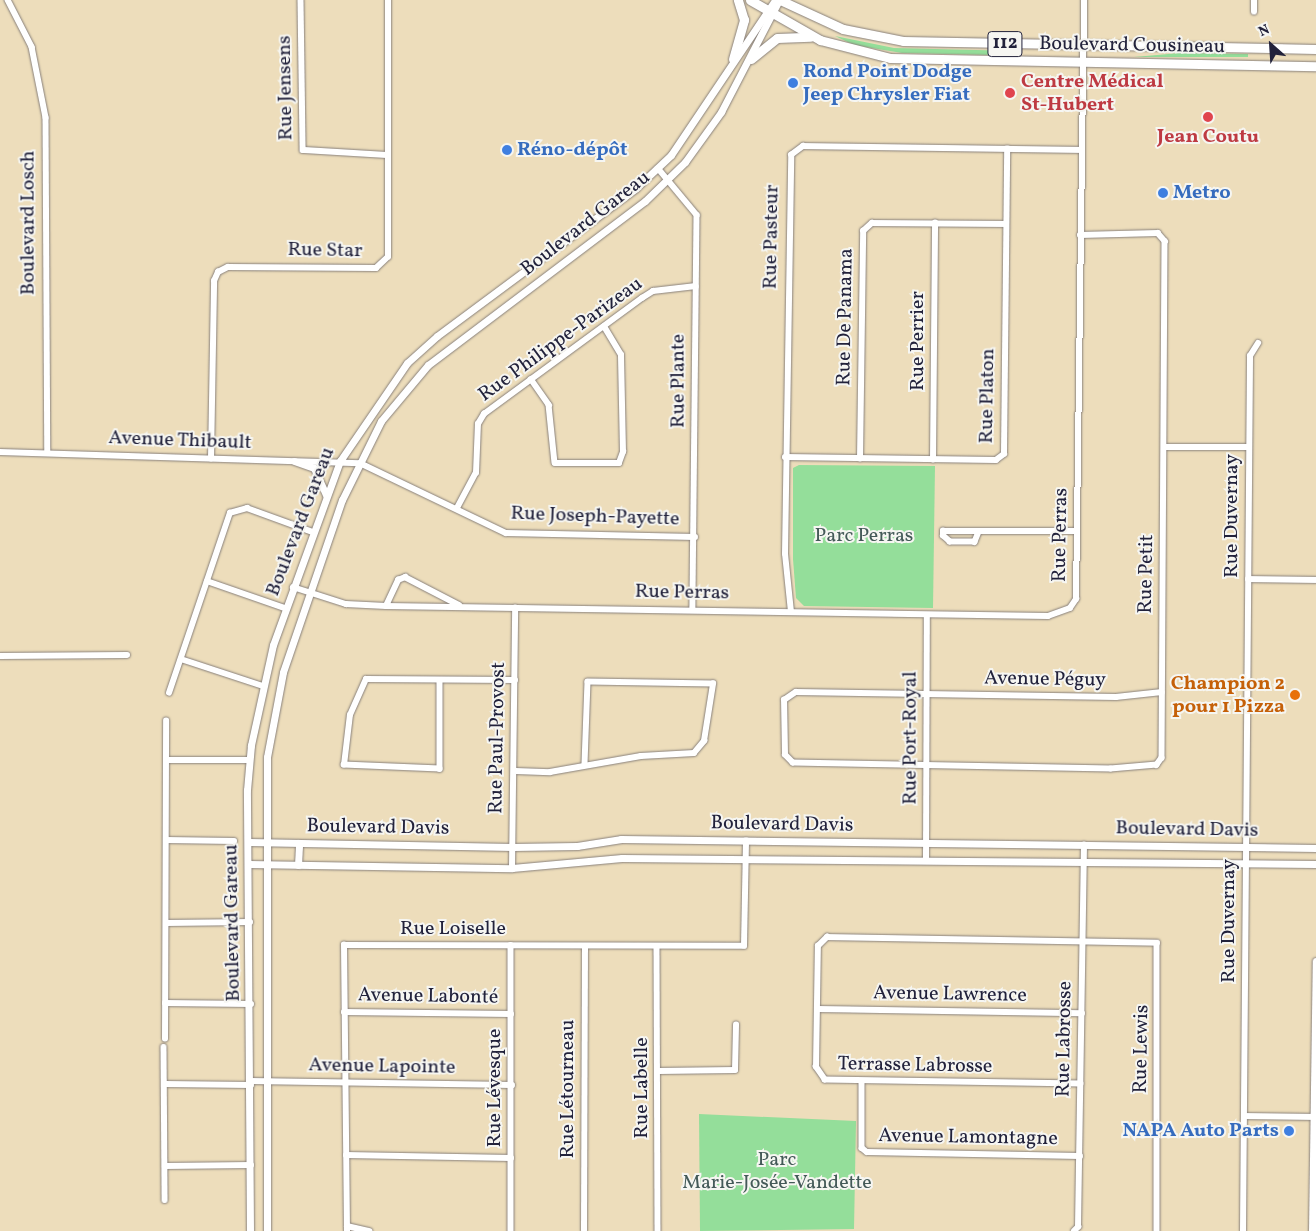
<!DOCTYPE html>
<meta charset="utf-8">
<style>
body{margin:0}
#map{position:relative;width:1316px;height:1231px;overflow:hidden;background:#edddbb;font-family:Vollkorn,serif}
div>[style]{position:absolute}
.green>*{inset:0;background:#94de9a}
.roads{filter:drop-shadow(0 0 1px #88807b) drop-shadow(0 0 1px #88807b)}
.minor>*{height:5.5px;margin:-2.75px;padding:0 2.75px;transform-origin:2.75px;border-radius:2.75px;background:#fff}
.tertiary>*{height:7px;margin:-3.5px;padding:0 3.5px;transform-origin:3.5px;border-radius:3.5px;background:#fff}
.primary>*{height:9px;margin:-4.5px;padding:0 4.5px;transform-origin:4.5px;border-radius:4.5px;background:#fff}
.dots>*{width:14px;height:14px;translate:-50% -50%;box-sizing:border-box;border:2px solid #f6f6f2;border-radius:50%}
span{translate:-50% -50%;white-space:nowrap;text-align:center;line-height:1.15;-webkit-text-stroke:4px #f6f6f2;paint-order:stroke}
.shield-label span{padding:1px 4px;background:#f6f6f2;border:1px solid;border-radius:4px;-webkit-text-stroke-width:0}
.shield-label{font-size:19px;color:#22223b;font-weight:700}
.street-label{font-size:20px;color:#22223b}
.shop-label{font-size:20px;color:#366cbe;font-weight:700}
.left{translate:0 -50%;text-align:left}
.right{translate:-100% -50%;text-align:right}
.health-label{font-size:20px;color:#be3a42;font-weight:700}
.park-label{font-size:20px;color:#445a58}
.food-label{font-size:20px;color:#c56008;font-weight:700}
.north{position:absolute;left:1246px;top:20px;width:50px;height:50px;-webkit-text-stroke:4px #f6f6f2;paint-order:stroke;rotate:334deg;font-size:14px;font-weight:700;line-height:20px;text-align:center;color:#22223b}
.north::after{content:'';display:block;margin:auto;width:18px;height:22px;background:#22223b;clip-path:polygon(50% 0,100% 100%,50% 72%,0 100%)}
</style>
<div id="map">
<div class="green">
<div style="clip-path:polygon(835px 36px,894px 48px,1017px 51px,990px 55px,902px 53px,854px 45px)"></div>
<div style="clip-path:polygon(1180px 53px,1248px 54px,1248px 57px,1134px 57px)"></div>
<div style="clip-path:polygon(799px 465px,935px 466px,933px 608px,804px 606px,796px 598px,793px 559px,793px 468px)"></div>
<div style="clip-path:polygon(699px 1114px,856px 1121px,854px 1229px,700px 1231px)"></div>
</div>
<div class="roads">
<div class="minor">
<div style="left:8px;top:0;width:53px;rotate:62.9deg"></div>
<div style="left:32px;top:47px;width:72px;rotate:78.8deg"></div>
<div style="left:46px;top:118px;width:335px;rotate:89.7deg"></div>
<div style="left:301px;top:0;width:150px;rotate:89.2deg"></div>
<div style="left:303px;top:150px;width:85px;rotate:3.4deg"></div>
<div style="left:1254px;top:12px;width:12px;rotate:-90deg"></div>
<div style="left:658px;top:168px;width:61px;rotate:50.3deg"></div>
<div style="left:697px;top:215px;width:394px;rotate:90.6deg"></div>
<div style="left:1080px;top:235px;width:78px;rotate:-1.5deg"></div>
<div style="left:1158px;top:233px;width:11px;rotate:49deg"></div>
<div style="left:1165px;top:241px;width:517px;rotate:90.33deg"></div>
<div style="left:1162px;top:758px;width:9px;rotate:126deg"></div>
<div style="left:1157px;top:765px;width:46px;rotate:175deg"></div>
<div style="left:1111px;top:769px;width:318px;rotate:-178.9deg"></div>
<div style="left:793px;top:763px;width:11px;rotate:-135deg"></div>
<div style="left:785px;top:755px;width:55px;rotate:-91deg"></div>
<div style="left:784px;top:700px;width:14px;rotate:-34deg"></div>
<div style="left:796px;top:692px;width:320px;rotate:0.9deg"></div>
<div style="left:1116px;top:697px;width:46px;rotate:-6.2deg"></div>
<div style="left:531px;top:379px;width:32px;rotate:55deg"></div>
<div style="left:549px;top:405px;width:58px;rotate:84.1deg"></div>
<div style="left:555px;top:463px;width:64px"></div>
<div style="left:619px;top:463px;width:12px;rotate:-70deg"></div>
<div style="left:623px;top:452px;width:97px;rotate:-91.2deg"></div>
<div style="left:621px;top:355px;width:33px;rotate:-121deg"></div>
<div style="left:1164px;top:447px;width:85px"></div>
<div style="left:0;top:452px;width:360px;rotate:1.8deg"></div>
<div style="left:360px;top:463px;width:162px;rotate:25.6deg"></div>
<div style="left:506px;top:533px;width:189px;rotate:1.2deg"></div>
<div style="left:785px;top:457px;width:211px;rotate:0.8deg"></div>
<div style="left:996px;top:460px;width:10px;rotate:-37deg"></div>
<div style="left:1004px;top:454px;width:305px;rotate:-89.4deg"></div>
<div style="left:211px;top:459px;width:178px;rotate:-89deg"></div>
<div style="left:214px;top:281px;width:10px;rotate:-66deg"></div>
<div style="left:218px;top:272px;width:11px;rotate:-27deg"></div>
<div style="left:228px;top:267px;width:148px;rotate:0.4deg"></div>
<div style="left:376px;top:268px;width:16px;rotate:-43deg"></div>
<div style="left:388px;top:257px;width:257px;rotate:-90deg"></div>
<div style="left:860px;top:459px;width:228px;rotate:-89.2deg"></div>
<div style="left:863px;top:231px;width:12px;rotate:-42deg"></div>
<div style="left:872px;top:223px;width:134px;rotate:0.4deg"></div>
<div style="left:933px;top:460px;width:237px;rotate:-89.5deg"></div>
<div style="left:457px;top:508px;width:40px;rotate:-62deg"></div>
<div style="left:476px;top:473px;width:49px;rotate:-87.7deg"></div>
<div style="left:478px;top:424px;width:12px;rotate:-59deg"></div>
<div style="left:484px;top:414px;width:196px;rotate:-36.3deg"></div>
<div style="left:642px;top:298px;width:13px;rotate:-32deg"></div>
<div style="left:653px;top:291px;width:43px;rotate:-6.6deg"></div>
<div style="left:979px;top:532px;width:11px;rotate:112deg"></div>
<div style="left:975px;top:542px;width:25px;rotate:180deg"></div>
<div style="left:950px;top:542px;width:9px;rotate:-139deg"></div>
<div style="left:943px;top:536px;width:5px;rotate:-90deg"></div>
<div style="left:943px;top:531px;width:134px"></div>
<div style="left:1248px;top:579px;width:68px;rotate:0.8deg"></div>
<div style="left:207px;top:581px;width:83px;rotate:19.1deg"></div>
<div style="left:293px;top:587px;width:56px;rotate:17.8deg"></div>
<div style="left:346px;top:604px;width:40px;rotate:2.9deg"></div>
<div style="left:386px;top:606px;width:662px;rotate:0.87deg"></div>
<div style="left:1048px;top:616px;width:23px;rotate:-20deg"></div>
<div style="left:1070px;top:608px;width:11px;rotate:-56deg"></div>
<div style="left:1076px;top:599px;width:599px;rotate:-89.23deg"></div>
<div style="left:386px;top:606px;width:29px;rotate:-65deg"></div>
<div style="left:398px;top:580px;width:8px;rotate:-23deg"></div>
<div style="left:405px;top:577px;width:61px;rotate:27.4deg"></div>
<div style="left:791px;top:612px;width:58px;rotate:-95.9deg"></div>
<div style="left:785px;top:554px;width:399px;rotate:-89.1deg"></div>
<div style="left:791px;top:155px;width:15px;rotate:-37deg"></div>
<div style="left:803px;top:146px;width:279px;rotate:0.8deg"></div>
<div style="left:0;top:656px;width:127px;rotate:-0.5deg"></div>
<div style="left:181px;top:659px;width:86px;rotate:18.2deg"></div>
<div style="left:440px;top:681px;width:88px;rotate:90deg"></div>
<div style="left:440px;top:769px;width:96px;rotate:-177.6deg"></div>
<div style="left:344px;top:765px;width:50px;rotate:-83.2deg"></div>
<div style="left:350px;top:715px;width:39px;rotate:-66deg"></div>
<div style="left:366px;top:679px;width:149px;rotate:0.4deg"></div>
<div style="left:169px;top:693px;width:190px;rotate:-71.3deg"></div>
<div style="left:230px;top:513px;width:18px;rotate:-16deg"></div>
<div style="left:247px;top:508px;width:70px;rotate:20deg"></div>
<div style="left:166px;top:760px;width:84px"></div>
<div style="left:516px;top:771px;width:34px;rotate:2deg"></div>
<div style="left:550px;top:772px;width:92px;rotate:-10deg"></div>
<div style="left:641px;top:756px;width:53px;rotate:-3.2deg"></div>
<div style="left:694px;top:753px;width:16px;rotate:-50deg"></div>
<div style="left:704px;top:741px;width:58px;rotate:-81deg"></div>
<div style="left:713px;top:684px;width:125px;rotate:-179.1deg"></div>
<div style="left:588px;top:682px;width:83px;rotate:92.1deg"></div>
<div style="left:166px;top:840px;width:68px;rotate:0.8deg"></div>
<div style="left:926px;top:860px;width:244px;rotate:-89.8deg"></div>
<div style="left:512px;top:868px;width:260px;rotate:-89.3deg"></div>
<div style="left:166px;top:923px;width:84px;rotate:-0.7deg"></div>
<div style="left:511px;top:945px;width:286px;rotate:90deg"></div>
<div style="left:657px;top:946px;width:285px;rotate:89.8deg"></div>
<div style="left:165px;top:1003px;width:86px;rotate:0.7deg"></div>
<div style="left:818px;top:1009px;width:264px;rotate:0.9deg"></div>
<div style="left:344px;top:1012px;width:167px;rotate:0.7deg"></div>
<div style="left:165px;top:1039px;width:318px;rotate:-89.8deg"></div>
<div style="left:164px;top:1047px;width:153px;rotate:89.6deg"></div>
<div style="left:659px;top:1071px;width:76px;rotate:-0.8deg"></div>
<div style="left:735px;top:1070px;width:45px;rotate:-88.7deg"></div>
<div style="left:251px;top:1081px;width:261px;rotate:0.9deg"></div>
<div style="left:862px;top:1083px;width:65px;rotate:90deg"></div>
<div style="left:862px;top:1148px;width:6px;rotate:39deg"></div>
<div style="left:867px;top:1152px;width:213px;rotate:1.1deg"></div>
<div style="left:165px;top:1084px;width:86px;rotate:0.7deg"></div>
<div style="left:1081px;top:1084px;width:256px;rotate:-179.1deg"></div>
<div style="left:825px;top:1080px;width:16px;rotate:-125deg"></div>
<div style="left:816px;top:1067px;width:121px;rotate:-89.1deg"></div>
<div style="left:818px;top:946px;width:13px;rotate:-45deg"></div>
<div style="left:827px;top:937px;width:330px;rotate:1deg"></div>
<div style="left:1157px;top:943px;width:288px;rotate:90deg"></div>
<div style="left:1245px;top:1116px;width:71px;rotate:0.8deg"></div>
<div style="left:346px;top:1155px;width:165px;rotate:1deg"></div>
<div style="left:165px;top:1166px;width:86px;rotate:-0.7deg"></div>
<div style="left:347px;top:1226px;width:23px;rotate:13deg"></div>
<div style="left:347px;top:1231px;width:286px;rotate:-90.6deg"></div>
<div style="left:344px;top:945px;width:400px;rotate:0.1deg"></div>
<div style="left:744px;top:946px;width:105px;rotate:-88.9deg"></div>
<div style="left:584px;top:1231px;width:284px;rotate:-89.8deg"></div>
<div style="left:1074px;top:1231px;width:6px;rotate:-45deg"></div>
<div style="left:1078px;top:1227px;width:382px;rotate:-89.1deg"></div>
<div style="left:1243px;top:1231px;width:875px;rotate:-89.54deg"></div>
<div style="left:1250px;top:356px;width:15px;rotate:-58deg"></div>
</div>
<div class="tertiary">
<div style="left:294px;top:461px;width:21px;rotate:19deg"></div>
<div style="left:314px;top:468px;width:30px;rotate:66deg"></div>
<div style="left:249px;top:842px;width:264px;rotate:1.1deg"></div>
<div style="left:513px;top:847px;width:64px;rotate:-0.9deg"></div>
<div style="left:577px;top:846px;width:45px;rotate:-9deg"></div>
<div style="left:621px;top:839px;width:695px;rotate:0.74deg"></div>
<div style="left:249px;top:864px;width:263px;rotate:0.9deg"></div>
<div style="left:512px;top:868px;width:110px;rotate:-5.2deg"></div>
<div style="left:622px;top:858px;width:694px;rotate:0.5deg"></div>
<div style="left:298px;top:865px;width:22px;rotate:-87deg"></div>
<div style="left:250px;top:1231px;width:441px;rotate:-90.4deg"></div>
<div style="left:247px;top:790px;width:45px;rotate:-84.9deg"></div>
<div style="left:251px;top:745px;width:102px;rotate:-77.6deg"></div>
<div style="left:273px;top:645px;width:196px;rotate:-70deg"></div>
<div style="left:340px;top:461px;width:119px;rotate:-55.6deg"></div>
<div style="left:407px;top:363px;width:40px;rotate:-42deg"></div>
<div style="left:437px;top:336px;width:248px;rotate:-36.6deg"></div>
<div style="left:636px;top:188px;width:48px;rotate:-43.3deg"></div>
<div style="left:671px;top:155px;width:187px;rotate:-56.1deg"></div>
<div style="left:267px;top:1231px;width:474px;rotate:-90deg"></div>
<div style="left:267px;top:757px;width:86px;rotate:-79.3deg"></div>
<div style="left:283px;top:672px;width:182px;rotate:-71.1deg"></div>
<div style="left:342px;top:500px;width:88px;rotate:-63.7deg"></div>
<div style="left:381px;top:421px;width:73px;rotate:-50deg"></div>
<div style="left:428px;top:365px;width:272px;rotate:-37.1deg"></div>
<div style="left:645px;top:201px;width:56px;rotate:-44.3deg"></div>
<div style="left:685px;top:162px;width:62px;rotate:-54.2deg"></div>
<div style="left:721px;top:112px;width:126px;rotate:-62.6deg"></div>
<div style="left:1312px;top:1231px;width:270px;rotate:-89.2deg"></div>
</div>
<div class="primary">
<div style="left:750px;top:0;width:81px;rotate:29.7deg"></div>
<div style="left:820px;top:40px;width:72px;rotate:14.4deg"></div>
<div style="left:890px;top:58px;width:426px;rotate:1.1deg"></div>
<div style="left:780px;top:0;width:69px;rotate:24.7deg"></div>
<div style="left:843px;top:29px;width:61px;rotate:11.3deg"></div>
<div style="left:903px;top:41px;width:413px;rotate:1.1deg"></div>
<div style="left:733px;top:59px;width:41px;rotate:-74.2deg"></div>
<div style="left:744px;top:20px;width:21px;rotate:-107deg"></div>
<div style="left:751px;top:59px;width:33px;rotate:-39deg"></div>
<div style="left:777px;top:38px;width:33px;rotate:-2deg"></div>
</div>
</div>
<div class="dots">
<div style="left:793px;top:83px;background:#3f7fe0"></div>
<div style="left:1010px;top:93px;background:#e0444e"></div>
<div style="left:1208px;top:117px;background:#e0444e"></div>
<div style="left:507px;top:150px;background:#3f7fe0"></div>
<div style="left:1163px;top:193px;background:#3f7fe0"></div>
<div style="left:1295px;top:695px;background:#e8710a"></div>
<div style="left:1289px;top:1131px;background:#3f7fe0"></div>
</div>
<div class="shield-label">
<span style="left:1005px;top:44px">112</span>
</div>
<div class="street-label">
<span style="left:1132px;top:46px;rotate:1deg">Boulevard Cousineau</span>
<span style="left:286px;top:88px;rotate:-91deg">Rue Jensens</span>
<span style="left:29px;top:223px;rotate:-90deg">Boulevard Losch</span>
<span style="left:586px;top:224px;rotate:-38deg">Boulevard Gareau</span>
<span style="left:772px;top:237px;rotate:-89deg">Rue Pasteur</span>
<span style="left:325px;top:251px;rotate:1deg">Rue Star</span>
<span style="left:846px;top:317px;rotate:-89deg">Rue De Panama</span>
<span style="left:561px;top:340px;rotate:-36deg">Rue Philippe-Parizeau</span>
<span style="left:918px;top:341px;rotate:-90deg">Rue Perrier</span>
<span style="left:679px;top:381px;rotate:-90deg">Rue Plante</span>
<span style="left:988px;top:396px;rotate:-89deg">Rue Platon</span>
<span style="left:180px;top:441px;rotate:2deg">Avenue Thibault</span>
<span style="left:1232px;top:516px;rotate:-90deg">Rue Duvernay</span>
<span style="left:595px;top:517px;rotate:2deg">Rue Joseph-Payette</span>
<span style="left:301px;top:522px;rotate:-69deg">Boulevard Gareau</span>
<span style="left:1061px;top:535px;rotate:-89deg">Rue Perras</span>
<span style="left:1147px;top:574px;rotate:-89deg">Rue Petit</span>
<span style="left:682px;top:593px;rotate:1deg">Rue Perras</span>
<span style="left:1045px;top:680px;rotate:1deg">Avenue Péguy</span>
<span style="left:498px;top:738px;rotate:-89deg">Rue Paul-Provost</span>
<span style="left:911px;top:738px;rotate:-90deg">Rue Port-Royal</span>
<span style="left:782px;top:825px;rotate:1deg">Boulevard Davis</span>
<span style="left:378px;top:828px;rotate:1deg">Boulevard Davis</span>
<span style="left:1187px;top:830px;rotate:1deg">Boulevard Davis</span>
<span style="left:1229px;top:921px;rotate:-90deg">Rue Duvernay</span>
<span style="left:233px;top:923px;rotate:-91deg">Boulevard Gareau</span>
<span style="left:453px;top:929px">Rue Loiselle</span>
<span style="left:950px;top:995px;rotate:1deg">Avenue Lawrence</span>
<span style="left:428px;top:997px;rotate:1deg">Avenue Labonté</span>
<span style="left:1065px;top:1039px;rotate:-89deg">Rue Labrosse</span>
<span style="left:1142px;top:1049px;rotate:-89deg">Rue Lewis</span>
<span style="left:915px;top:1066px;rotate:1deg">Terrasse Labrosse</span>
<span style="left:382px;top:1067px;rotate:1deg">Avenue Lapointe</span>
<span style="left:495px;top:1088px;rotate:-90deg">Rue Lévesque</span>
<span style="left:642px;top:1088px;rotate:-90deg">Rue Labelle</span>
<span style="left:568px;top:1089px;rotate:-90deg">Rue Létourneau</span>
<span style="left:968px;top:1138px;rotate:1deg">Avenue Lamontagne</span>
</div>
<div class="shop-label">
<span class="left" style="left:803px;top:84px">Rond Point Dodge<br>Jeep Chrysler Fiat</span>
<span class="left" style="left:517px;top:150px">Réno-dépôt</span>
<span class="left" style="left:1173px;top:193px">Metro</span>
<span class="right" style="left:1279px;top:1131px">NAPA Auto Parts</span>
</div>
<div class="health-label">
<span class="left" style="left:1021px;top:94px">Centre Médical<br>St-Hubert</span>
<span style="left:1208px;top:137px">Jean Coutu</span>
</div>
<div class="park-label">
<span style="left:864px;top:536px">Parc Perras</span>
<span style="left:777px;top:1172px">Parc<br>Marie-Josée-Vandette</span>
</div>
<div class="food-label">
<span class="right" style="left:1285px;top:696px">Champion 2<br>pour 1 Pizza</span>
</div>
<div class="north">N</div>
</div>
